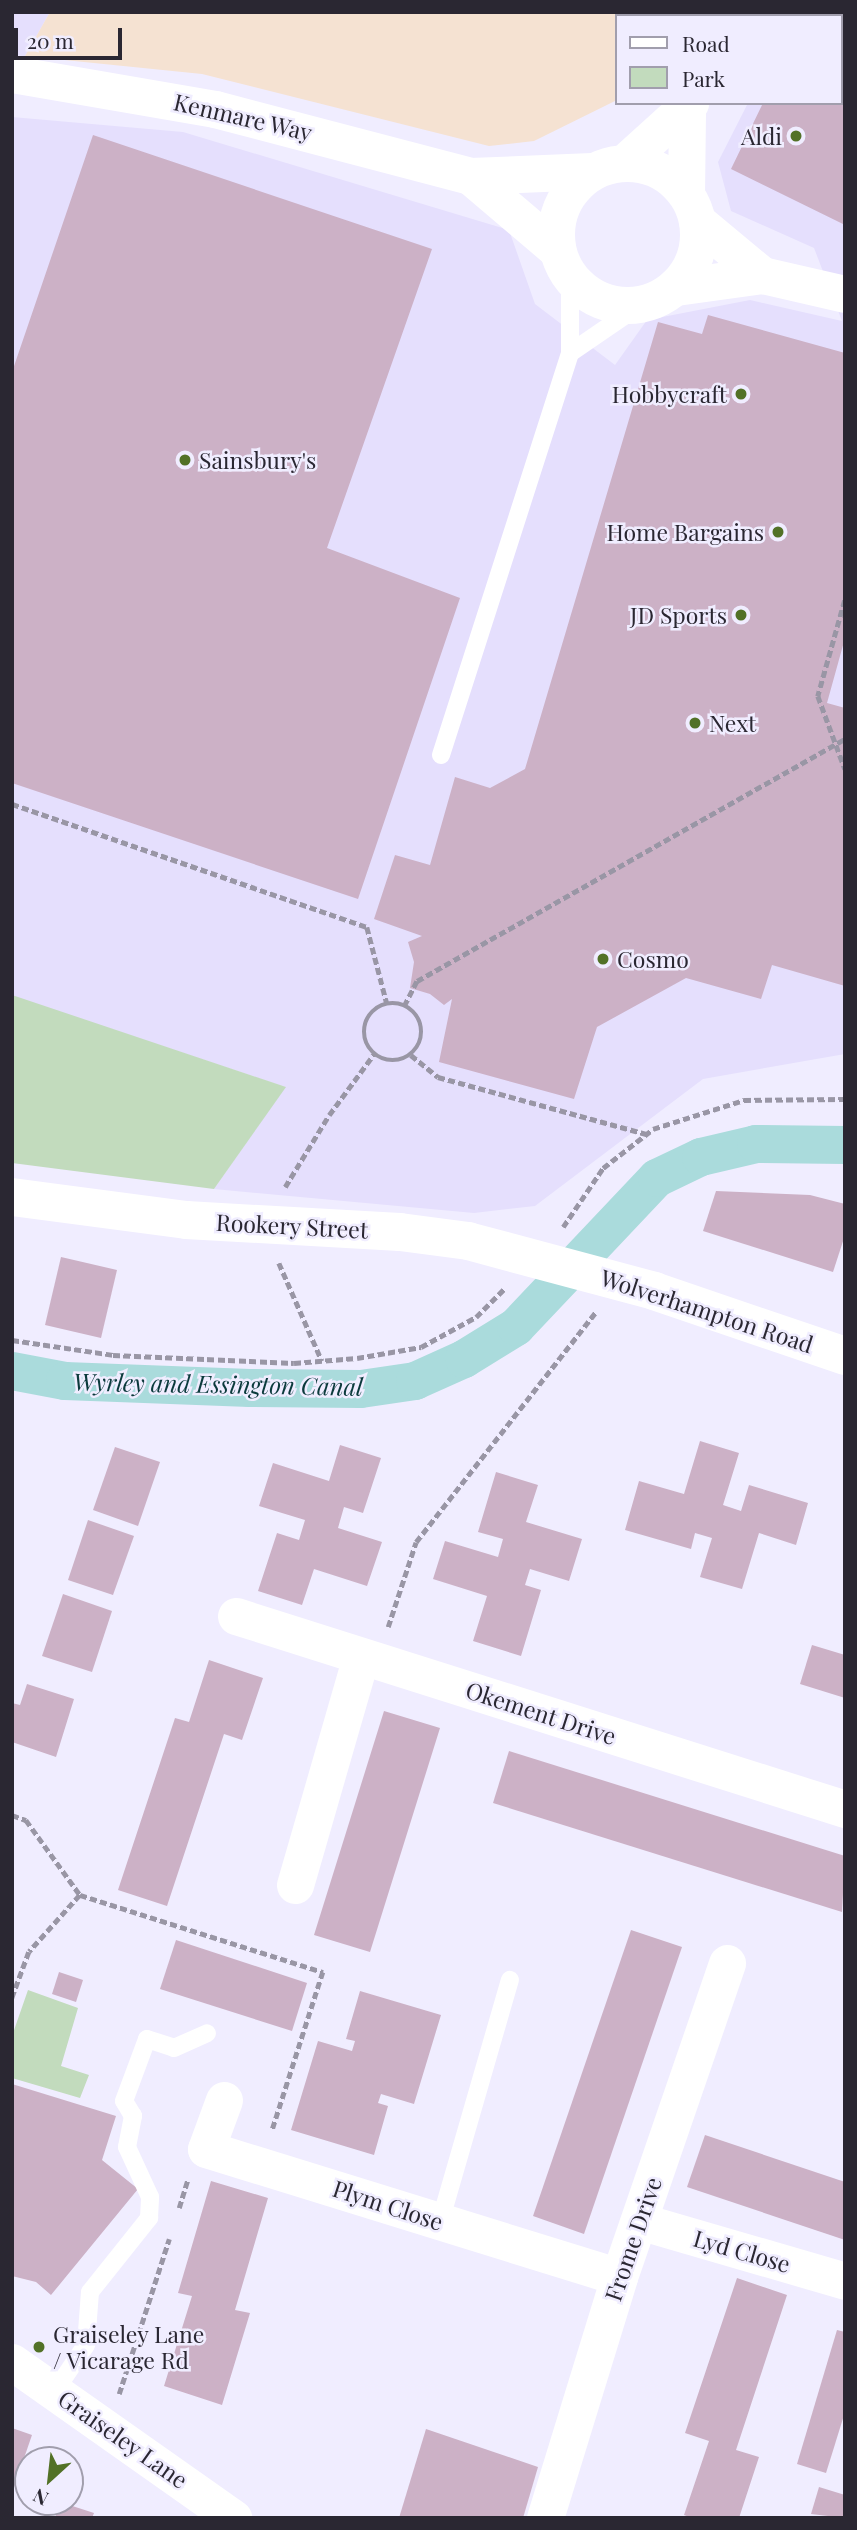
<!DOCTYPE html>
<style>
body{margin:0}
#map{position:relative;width:857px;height:2530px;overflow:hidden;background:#f0edff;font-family:"Playfair Display",serif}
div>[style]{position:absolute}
.built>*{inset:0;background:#e5dffd}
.industrial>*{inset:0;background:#f5e2d2}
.green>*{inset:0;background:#c2dbbd}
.canal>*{height:38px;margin:-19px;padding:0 19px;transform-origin:19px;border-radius:19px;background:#aadbdc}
.building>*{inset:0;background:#ccb1c6}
.path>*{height:4.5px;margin-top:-2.25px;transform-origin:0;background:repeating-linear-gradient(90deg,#9996a5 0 7px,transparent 0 10.5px)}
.path>.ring{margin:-2.25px;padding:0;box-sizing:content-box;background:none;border:4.5px solid #9996a5;border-radius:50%}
.service>*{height:18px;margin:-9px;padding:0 9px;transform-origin:9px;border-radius:9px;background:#fff}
.minor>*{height:37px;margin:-18.5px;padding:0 18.5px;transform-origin:18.5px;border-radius:18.5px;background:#fff}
.minor>.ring{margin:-18.5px;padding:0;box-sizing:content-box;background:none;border:37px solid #fff;border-radius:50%}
.tertiary>*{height:38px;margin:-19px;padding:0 19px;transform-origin:19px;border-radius:19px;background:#fff}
.dots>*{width:19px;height:19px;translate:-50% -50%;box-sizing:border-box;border:4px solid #f0edff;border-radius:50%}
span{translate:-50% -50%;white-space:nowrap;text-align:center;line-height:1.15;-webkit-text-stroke:5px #f0edff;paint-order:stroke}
.street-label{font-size:23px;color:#2a2732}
.poi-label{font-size:23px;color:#2a2732}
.right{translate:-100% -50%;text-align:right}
.left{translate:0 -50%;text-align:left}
.water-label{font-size:24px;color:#0b3a3c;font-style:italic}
.frame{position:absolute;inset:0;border:14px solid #2a2732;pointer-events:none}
.legend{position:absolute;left:615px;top:14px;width:228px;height:91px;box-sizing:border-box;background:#f0edff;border:2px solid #a19ead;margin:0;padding:9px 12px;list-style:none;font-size:21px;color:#2a2732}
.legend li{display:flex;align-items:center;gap:14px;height:35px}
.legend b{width:35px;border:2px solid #a19ead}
.north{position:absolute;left:14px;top:2446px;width:70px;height:70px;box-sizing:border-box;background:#f0edff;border:2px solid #a19ead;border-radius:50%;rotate:207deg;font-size:19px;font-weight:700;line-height:28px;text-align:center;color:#2a2732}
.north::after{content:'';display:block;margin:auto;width:24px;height:32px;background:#527127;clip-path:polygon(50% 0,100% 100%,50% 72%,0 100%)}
.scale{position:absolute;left:14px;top:28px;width:108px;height:32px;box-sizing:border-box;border:4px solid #2a2732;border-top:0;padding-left:9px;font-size:21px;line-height:24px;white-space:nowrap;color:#2a2732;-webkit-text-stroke:5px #f0edff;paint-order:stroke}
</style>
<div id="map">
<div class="built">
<div style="clip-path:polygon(12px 12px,50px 12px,25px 56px,12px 55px)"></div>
<div style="clip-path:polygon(795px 12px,845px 12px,845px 1054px,703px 1079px,535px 1206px,474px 1213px,214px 1189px,285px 1087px,12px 996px,12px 117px,183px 132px,509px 230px,535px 304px,615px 365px,647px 320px,750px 300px,842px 321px,814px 248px,731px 211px,718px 162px,748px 103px,841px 103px,841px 16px,794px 16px)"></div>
</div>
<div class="industrial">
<div style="clip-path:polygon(50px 12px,707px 12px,617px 16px,617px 100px,534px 141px,489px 146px,202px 74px,25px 56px)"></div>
</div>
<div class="green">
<div style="clip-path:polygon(12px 995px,286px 1087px,214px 1189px,12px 1163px)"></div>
<div style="clip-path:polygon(28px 1990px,78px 2008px,61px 2066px,89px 2075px,80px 2098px,12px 2078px,12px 2036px)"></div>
</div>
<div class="canal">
<div style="left:12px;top:1371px;width:54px;rotate:10.7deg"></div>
<div style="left:65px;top:1381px;width:185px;rotate:2.2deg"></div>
<div style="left:250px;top:1388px;width:111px;rotate:0.5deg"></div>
<div style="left:361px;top:1389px;width:55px;rotate:-8.4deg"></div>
<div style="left:415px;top:1381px;width:54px;rotate:-24.2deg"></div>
<div style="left:464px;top:1359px;width:61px;rotate:-31.6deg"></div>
<div style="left:516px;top:1327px;width:205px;rotate:-46.6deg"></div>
<div style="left:657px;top:1178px;width:49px;rotate:-25.5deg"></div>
<div style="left:701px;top:1157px;width:57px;rotate:-13.3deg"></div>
<div style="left:756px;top:1144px;width:89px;rotate:0.6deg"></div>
</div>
<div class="building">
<div style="clip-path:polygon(807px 12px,845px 12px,845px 225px,731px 169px,763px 103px,841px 103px,841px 16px,805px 16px)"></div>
<div style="clip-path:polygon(93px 135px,432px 249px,327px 548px,460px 598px,358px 899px,12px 783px,12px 372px)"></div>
<div style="clip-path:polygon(708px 315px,845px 353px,845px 638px,827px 703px,845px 708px,845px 986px,772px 965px,761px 999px,686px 978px,597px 1027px,574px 1099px,439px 1062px,452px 999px,444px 1005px,430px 994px,410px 988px,414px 962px,408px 942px,422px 936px,374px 919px,395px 855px,430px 865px,455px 777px,490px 788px,525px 769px,658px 322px,702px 334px)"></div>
<div style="clip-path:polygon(716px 1191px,810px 1195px,845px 1204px,845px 1235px,833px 1272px,703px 1231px)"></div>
<div style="clip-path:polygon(61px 1257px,117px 1270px,101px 1338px,45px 1325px)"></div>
<div style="clip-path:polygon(700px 1441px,739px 1453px,723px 1505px,741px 1511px,749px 1485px,808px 1503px,796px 1545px,759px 1533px,742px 1589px,700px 1577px,712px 1538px,695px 1533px,691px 1549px,625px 1530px,639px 1481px,684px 1494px)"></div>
<div style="clip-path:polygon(340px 1445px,381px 1458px,363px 1513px,344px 1507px,338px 1528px,382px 1542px,367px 1586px,314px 1569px,302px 1605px,258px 1591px,277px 1533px,299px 1540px,305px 1520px,259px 1506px,273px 1463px,329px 1481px)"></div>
<div style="clip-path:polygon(115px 1447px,160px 1462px,138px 1526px,93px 1510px)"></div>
<div style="clip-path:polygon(496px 1472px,538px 1485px,526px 1522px,582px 1539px,569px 1581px,530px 1569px,525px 1585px,541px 1590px,521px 1656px,473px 1641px,487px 1596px,433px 1579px,445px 1541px,498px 1557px,503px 1539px,478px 1532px)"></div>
<div style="clip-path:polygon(88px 1520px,134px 1536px,113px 1595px,68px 1580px)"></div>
<div style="clip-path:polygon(63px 1594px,112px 1611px,92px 1672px,42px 1656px)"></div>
<div style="clip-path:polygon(812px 1645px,845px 1655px,845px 1698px,800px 1684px)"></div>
<div style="clip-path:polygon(209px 1660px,263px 1678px,242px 1740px,224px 1734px,167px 1906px,118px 1890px,175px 1718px,189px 1722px)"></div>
<div style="clip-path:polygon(27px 1684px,74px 1699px,56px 1757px,12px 1742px,12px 1703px,20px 1705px)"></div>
<div style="clip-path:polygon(384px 1711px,440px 1728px,370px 1952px,314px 1935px)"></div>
<div style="clip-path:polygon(509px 1751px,845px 1856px,842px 1912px,493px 1803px)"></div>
<div style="clip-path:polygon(631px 1930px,682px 1947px,584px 2234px,533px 2216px)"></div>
<div style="clip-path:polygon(176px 1940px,307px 1983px,292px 2031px,160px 1989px)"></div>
<div style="clip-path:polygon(59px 1972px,83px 1980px,76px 2002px,52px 1994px)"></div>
<div style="clip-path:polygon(360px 1991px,441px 2015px,414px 2104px,381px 2094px,378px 2103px,388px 2106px,374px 2155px,291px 2130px,318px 2041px,352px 2051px,355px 2041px,346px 2039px)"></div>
<div style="clip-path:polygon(12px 2084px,116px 2116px,102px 2160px,138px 2189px,51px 2295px,36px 2282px,12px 2276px)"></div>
<div style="clip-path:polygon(705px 2135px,845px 2182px,845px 2240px,687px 2187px)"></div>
<div style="clip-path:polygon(211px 2181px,268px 2198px,235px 2310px,250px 2313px,222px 2405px,164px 2386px,192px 2296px,178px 2293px)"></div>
<div style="clip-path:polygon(737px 2278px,787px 2295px,736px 2450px,759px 2457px,739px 2518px,692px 2518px,684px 2515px,709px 2441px,685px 2433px)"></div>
<div style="clip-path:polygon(837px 2330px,845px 2332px,845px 2412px,826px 2473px,797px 2464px)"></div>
<div style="clip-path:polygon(12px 2428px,32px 2435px,13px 2490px,12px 2490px)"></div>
<div style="clip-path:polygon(426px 2429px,538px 2467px,523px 2518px,399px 2518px)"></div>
<div style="clip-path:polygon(819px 2487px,845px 2495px,845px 2518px,811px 2514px)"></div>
<div style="clip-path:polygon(60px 2502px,94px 2513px,92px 2518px,55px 2518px)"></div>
</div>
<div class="path">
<div style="left:845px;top:600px;width:100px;rotate:105.7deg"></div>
<div style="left:818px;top:696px;width:78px;rotate:69.7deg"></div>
<div style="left:12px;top:804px;width:376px;rotate:19.1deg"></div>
<div style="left:367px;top:927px;width:80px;rotate:75.4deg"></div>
<div class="ring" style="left:364px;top:1003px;width:53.5px;height:53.5px"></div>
<div style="left:404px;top:1006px;width:28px;rotate:-63deg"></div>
<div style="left:417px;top:981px;width:492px;rotate:-29.5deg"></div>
<div style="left:411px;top:1055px;width:35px;rotate:39deg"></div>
<div style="left:438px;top:1077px;width:216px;rotate:15.3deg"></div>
<div style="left:285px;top:1187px;width:84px;rotate:-58.6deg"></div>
<div style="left:329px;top:1115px;width:76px;rotate:-53.6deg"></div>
<div style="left:563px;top:1227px;width:71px;rotate:-55.9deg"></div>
<div style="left:603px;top:1168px;width:63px;rotate:-38deg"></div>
<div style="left:653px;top:1129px;width:96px;rotate:-17.7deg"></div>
<div style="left:744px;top:1100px;width:101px;rotate:-0.6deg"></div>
<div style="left:279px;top:1263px;width:107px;rotate:66.3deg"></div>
<div style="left:12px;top:1340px;width:102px;rotate:8.4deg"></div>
<div style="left:113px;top:1355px;width:181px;rotate:2.5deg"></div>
<div style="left:294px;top:1363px;width:63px;rotate:-4.5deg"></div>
<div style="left:357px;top:1358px;width:65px;rotate:-9.8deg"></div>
<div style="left:421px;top:1347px;width:63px;rotate:-28.6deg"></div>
<div style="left:476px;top:1317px;width:40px;rotate:-45deg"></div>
<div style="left:388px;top:1627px;width:89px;rotate:-71.8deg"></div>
<div style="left:416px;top:1542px;width:291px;rotate:-52deg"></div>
<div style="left:12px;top:1815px;width:15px;rotate:20deg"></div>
<div style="left:26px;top:1820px;width:92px;rotate:54.2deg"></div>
<div style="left:80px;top:1895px;width:76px;rotate:131.8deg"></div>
<div style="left:29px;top:1952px;width:49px;rotate:110.3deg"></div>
<div style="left:80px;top:1895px;width:255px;rotate:17.6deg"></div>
<div style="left:323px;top:1972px;width:167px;rotate:107.8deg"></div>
<div style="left:179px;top:2208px;width:30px;rotate:-73deg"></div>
<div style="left:119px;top:2394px;width:163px;rotate:-72.1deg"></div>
</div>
<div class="service">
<div style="left:570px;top:353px;width:85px;rotate:-34.4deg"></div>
<div style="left:441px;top:755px;width:422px;rotate:-72.2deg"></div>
<div style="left:570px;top:353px;width:75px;rotate:-90deg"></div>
<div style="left:440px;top:2222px;width:252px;rotate:-73.9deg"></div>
<div style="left:55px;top:2391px;width:55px;rotate:-56deg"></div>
<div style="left:86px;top:2345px;width:53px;rotate:-85.7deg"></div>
<div style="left:90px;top:2292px;width:95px;rotate:-51.4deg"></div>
<div style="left:149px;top:2218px;width:21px;rotate:-87deg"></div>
<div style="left:150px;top:2197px;width:55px;rotate:-114.7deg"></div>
<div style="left:127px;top:2147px;width:32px;rotate:-79deg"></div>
<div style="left:133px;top:2116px;width:17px;rotate:-121deg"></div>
<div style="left:124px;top:2101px;width:66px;rotate:-69.6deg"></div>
<div style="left:147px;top:2039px;width:28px;rotate:18deg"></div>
<div style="left:174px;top:2048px;width:36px;rotate:-24deg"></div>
</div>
<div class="minor">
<div style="left:751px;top:16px;width:4px;rotate:-63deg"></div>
<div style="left:12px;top:74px;width:206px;rotate:9.8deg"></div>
<div style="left:215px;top:109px;width:264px;rotate:14.7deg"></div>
<div style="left:470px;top:176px;width:122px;rotate:-2.3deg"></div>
<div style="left:625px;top:162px;width:88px;rotate:-42.2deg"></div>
<div class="ring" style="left:556px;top:163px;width:105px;height:105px"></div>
<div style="left:470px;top:176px;width:113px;rotate:40.3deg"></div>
<div style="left:686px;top:194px;width:87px;rotate:-89.3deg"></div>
<div style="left:697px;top:221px;width:85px;rotate:39.7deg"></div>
<div style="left:676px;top:287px;width:87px;rotate:-7.9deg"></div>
<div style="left:762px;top:275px;width:85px;rotate:12.9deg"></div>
<div style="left:236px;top:1616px;width:639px;rotate:17.58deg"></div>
<div style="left:295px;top:1885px;width:238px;rotate:-73.9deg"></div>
<div style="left:224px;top:2100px;width:52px;rotate:110.2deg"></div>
<div style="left:206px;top:2149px;width:432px;rotate:17.2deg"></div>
<div style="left:639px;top:2221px;width:215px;rotate:16.2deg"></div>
<div style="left:12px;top:2362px;width:271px;rotate:35.2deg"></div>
<div style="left:545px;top:2518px;width:252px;rotate:-72.9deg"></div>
<div style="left:619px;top:2277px;width:332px;rotate:-71deg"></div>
</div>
<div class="tertiary">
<div style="left:12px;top:1197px;width:176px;rotate:7.5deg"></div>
<div style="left:186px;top:1220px;width:214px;rotate:3.2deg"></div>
<div style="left:400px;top:1232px;width:69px;rotate:7.5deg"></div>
<div style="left:468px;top:1241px;width:193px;rotate:15deg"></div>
<div style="left:654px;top:1291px;width:202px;rotate:18.8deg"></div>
</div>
<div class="dots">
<div style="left:796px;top:136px;background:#527127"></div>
<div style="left:741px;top:394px;background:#527127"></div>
<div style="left:185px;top:460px;background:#527127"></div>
<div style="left:778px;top:532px;background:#527127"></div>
<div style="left:741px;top:615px;background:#527127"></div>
<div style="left:695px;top:723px;background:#527127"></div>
<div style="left:603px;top:959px;background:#527127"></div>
<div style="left:39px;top:2347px;background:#527127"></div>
</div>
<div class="street-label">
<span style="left:243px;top:117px;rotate:13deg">Kenmare Way</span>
<span style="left:292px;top:1226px;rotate:3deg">Rookery Street</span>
<span style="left:707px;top:1311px;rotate:18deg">Wolverhampton Road</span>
<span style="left:541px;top:1713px;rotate:18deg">Okement Drive</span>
<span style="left:388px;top:2205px;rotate:18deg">Plym Close</span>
<span style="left:633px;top:2239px;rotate:-71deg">Frome Drive</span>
<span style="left:742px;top:2251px;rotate:16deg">Lyd Close</span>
<span style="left:123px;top:2439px;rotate:35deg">Graiseley Lane</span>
</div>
<div class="poi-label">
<span class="right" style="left:782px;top:136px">Aldi</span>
<span class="right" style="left:727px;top:394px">Hobbycraft</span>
<span class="left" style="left:199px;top:460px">Sainsbury's</span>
<span class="right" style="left:764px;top:532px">Home Bargains</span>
<span class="right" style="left:727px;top:615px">JD Sports</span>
<span class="left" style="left:709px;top:723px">Next</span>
<span class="left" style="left:617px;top:959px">Cosmo</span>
<span class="left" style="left:53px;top:2347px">Graiseley Lane<br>/ Vicarage Rd</span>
</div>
<div class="water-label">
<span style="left:218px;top:1384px;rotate:1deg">Wyrley and Essington Canal</span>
</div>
<div class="frame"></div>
<ul class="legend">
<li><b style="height:9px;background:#fff"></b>Road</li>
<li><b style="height:19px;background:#c2dbbd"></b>Park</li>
</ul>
<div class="north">N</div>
<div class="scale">20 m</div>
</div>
